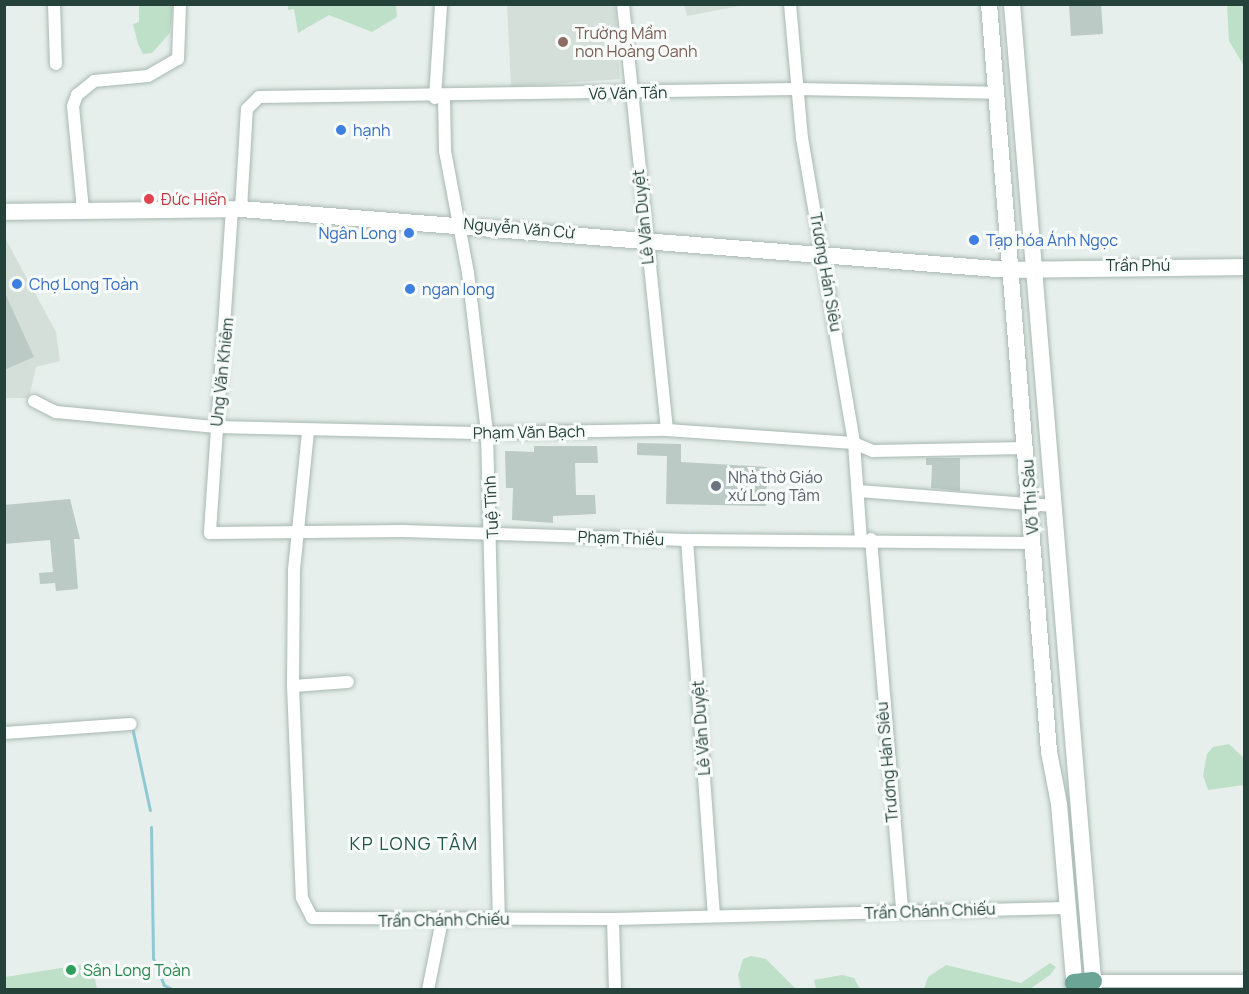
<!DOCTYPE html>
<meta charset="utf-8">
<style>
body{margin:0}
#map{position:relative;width:1249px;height:994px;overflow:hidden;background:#e6efeb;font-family:Manrope,sans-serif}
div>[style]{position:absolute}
.built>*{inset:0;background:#d4dfda}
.green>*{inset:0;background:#bfe0c8}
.stream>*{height:3px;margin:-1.5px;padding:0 1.5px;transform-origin:1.5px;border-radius:1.5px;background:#8ec9d4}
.building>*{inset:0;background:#bbcac4}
.roads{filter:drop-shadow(0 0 2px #a8b8b2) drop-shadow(0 0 2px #a8b8b2)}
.street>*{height:12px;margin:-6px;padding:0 6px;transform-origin:6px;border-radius:6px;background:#fff}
.secondary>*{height:16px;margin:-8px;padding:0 8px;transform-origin:8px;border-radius:8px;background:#fff}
.primary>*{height:18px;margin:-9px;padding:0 9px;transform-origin:9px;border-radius:9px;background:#6aa596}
.dots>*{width:16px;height:16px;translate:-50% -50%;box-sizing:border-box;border:3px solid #f7fbf9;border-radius:50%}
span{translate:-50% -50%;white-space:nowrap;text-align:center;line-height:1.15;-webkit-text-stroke:6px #f7fbf9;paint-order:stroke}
.education-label{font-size:16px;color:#785e54}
.left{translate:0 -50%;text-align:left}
.street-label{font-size:16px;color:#24423a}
.shop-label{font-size:16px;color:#366cbe}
.right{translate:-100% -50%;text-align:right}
.health-label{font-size:16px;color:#be3a42}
.worship-label{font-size:16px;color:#5b616d}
.leisure-label{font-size:16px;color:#27864d}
.neighbourhood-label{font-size:18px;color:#1f5548;letter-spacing:1.5px}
.frame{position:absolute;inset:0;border:6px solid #24423a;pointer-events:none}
</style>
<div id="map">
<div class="built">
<div style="clip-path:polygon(507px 5px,615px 5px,620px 79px,511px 87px)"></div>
<div style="clip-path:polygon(684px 5px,684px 4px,744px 5px,687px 16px)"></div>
<div style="clip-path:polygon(4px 236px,56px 332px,60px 361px,36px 367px,29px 398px,5px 398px)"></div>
</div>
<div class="green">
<div style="clip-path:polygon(139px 5px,173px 5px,170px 33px,152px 53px,143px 54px,138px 44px,133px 24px,139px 22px)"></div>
<div style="clip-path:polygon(288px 5px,396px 5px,397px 17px,372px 32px,329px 15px,298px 33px,294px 9px,288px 10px)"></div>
<div style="clip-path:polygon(1227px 5px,1244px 5px,1244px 66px,1229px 41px)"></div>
<div style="clip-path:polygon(1229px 744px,1244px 758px,1244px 785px,1208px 790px,1203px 775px,1207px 754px,1213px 747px)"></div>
<div style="clip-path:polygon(751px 956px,766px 959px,796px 989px,741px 989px,738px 975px,743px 959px)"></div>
<div style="clip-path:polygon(92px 963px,97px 989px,5px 989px,5px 977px)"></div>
<div style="clip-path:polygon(1050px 963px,1056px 967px,1050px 975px,1030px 989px,924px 989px,928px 977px,946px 965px,1021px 983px)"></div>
<div style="clip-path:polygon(842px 975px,854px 978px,860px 989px,816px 989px,814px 980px)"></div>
</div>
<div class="stream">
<div style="left:132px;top:727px;width:85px;rotate:77.8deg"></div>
<div style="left:151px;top:827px;width:131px;rotate:89.1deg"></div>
<div style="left:153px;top:958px;width:29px;rotate:68deg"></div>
<div style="left:164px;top:985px;width:11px;rotate:27deg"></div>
</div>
<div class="building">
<div style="clip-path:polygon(1069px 4px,1101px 4px,1103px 34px,1071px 36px)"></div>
<div style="clip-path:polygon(4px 291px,34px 357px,4px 370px)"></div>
<div style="clip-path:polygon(637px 443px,681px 444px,681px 462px,767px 467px,766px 506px,666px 504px,667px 456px,637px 455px)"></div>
<div style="clip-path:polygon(534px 446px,597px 446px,598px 463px,575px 463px,576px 495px,595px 495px,596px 514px,553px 516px,553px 523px,512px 520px,513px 488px,506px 488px,505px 451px,534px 452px)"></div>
<div style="clip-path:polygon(926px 458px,960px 458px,960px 491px,931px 488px,932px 465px,926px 465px)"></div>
<div style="clip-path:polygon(70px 499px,80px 539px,74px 539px,78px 589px,56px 591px,55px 583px,40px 584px,39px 573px,53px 572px,50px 540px,4px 544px,4px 505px)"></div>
</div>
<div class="roads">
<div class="street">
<div style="left:54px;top:4px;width:60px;rotate:88.1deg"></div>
<div style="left:623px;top:4px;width:428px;rotate:84.1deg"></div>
<div style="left:790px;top:4px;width:135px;rotate:84.9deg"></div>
<div style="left:802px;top:138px;width:309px;rotate:80.3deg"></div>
<div style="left:854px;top:443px;width:97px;rotate:85.9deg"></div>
<div style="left:435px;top:98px;width:94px;rotate:-86.3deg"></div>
<div style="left:444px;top:98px;width:53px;rotate:88.9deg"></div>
<div style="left:445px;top:151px;width:124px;rotate:79.3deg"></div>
<div style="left:468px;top:273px;width:161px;rotate:83.2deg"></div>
<div style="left:487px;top:433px;width:486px;rotate:88.6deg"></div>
<div style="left:232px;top:209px;width:325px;rotate:93.9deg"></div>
<div style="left:210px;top:533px;width:193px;rotate:-0.6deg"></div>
<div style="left:403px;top:531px;width:284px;rotate:1.8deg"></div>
<div style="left:687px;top:540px;width:346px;rotate:0.5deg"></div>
<div style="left:241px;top:209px;width:100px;rotate:-86.6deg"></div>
<div style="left:247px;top:109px;width:17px;rotate:-45deg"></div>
<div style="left:259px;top:97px;width:537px;rotate:-0.85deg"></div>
<div style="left:796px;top:89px;width:201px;rotate:1.1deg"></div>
<div style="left:83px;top:210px;width:104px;rotate:-95.5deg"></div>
<div style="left:73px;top:106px;width:12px;rotate:-70deg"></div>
<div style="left:77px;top:95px;width:22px;rotate:-39deg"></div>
<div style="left:94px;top:81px;width:54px;rotate:-5.3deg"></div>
<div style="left:148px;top:76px;width:34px;rotate:-30deg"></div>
<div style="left:178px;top:59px;width:55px;rotate:-87.9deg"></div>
<div style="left:34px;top:401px;width:25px;rotate:27deg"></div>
<div style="left:56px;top:412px;width:161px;rotate:5.4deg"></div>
<div style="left:216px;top:427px;width:271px;rotate:1.3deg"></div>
<div style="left:487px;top:433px;width:180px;rotate:-1deg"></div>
<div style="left:667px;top:430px;width:187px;rotate:4deg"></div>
<div style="left:854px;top:443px;width:21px;rotate:23deg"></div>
<div style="left:873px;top:451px;width:153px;rotate:-1.1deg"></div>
<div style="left:308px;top:432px;width:139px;rotate:95.8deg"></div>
<div style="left:294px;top:570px;width:116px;rotate:90.5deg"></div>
<div style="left:293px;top:686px;width:212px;rotate:87.6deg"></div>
<div style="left:302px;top:898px;width:22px;rotate:63deg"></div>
<div style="left:312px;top:918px;width:301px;rotate:0.2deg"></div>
<div style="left:613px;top:919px;width:454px;rotate:-1.4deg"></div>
<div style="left:858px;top:491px;width:197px;rotate:4.4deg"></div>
<div style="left:871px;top:539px;width:374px;rotate:85.2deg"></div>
<div style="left:687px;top:540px;width:377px;rotate:85.9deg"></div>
<div style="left:293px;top:686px;width:55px;rotate:-4.2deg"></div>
<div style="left:4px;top:733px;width:127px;rotate:-4.1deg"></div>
<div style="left:613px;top:919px;width:71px;rotate:88.4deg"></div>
<div style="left:1093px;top:981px;width:151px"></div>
<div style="left:428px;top:990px;width:71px;rotate:-78.7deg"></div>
</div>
<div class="secondary">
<div style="left:989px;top:4px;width:750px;rotate:85.41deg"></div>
<div style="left:1049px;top:752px;width:53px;rotate:79.1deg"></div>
<div style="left:1059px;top:804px;width:187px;rotate:85.1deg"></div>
<div style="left:1012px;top:4px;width:989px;rotate:85.25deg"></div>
<div style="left:4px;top:212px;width:237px;rotate:-0.7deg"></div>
<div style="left:241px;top:209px;width:771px;rotate:4.54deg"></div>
<div style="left:1010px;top:270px;width:234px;rotate:-0.7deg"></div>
</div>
<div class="primary">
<div style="left:1074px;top:983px;width:19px;rotate:-6deg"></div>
</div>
</div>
<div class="dots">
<div style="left:563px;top:42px;background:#8d6e63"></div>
<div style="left:341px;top:130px;background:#3f7fe0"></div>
<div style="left:149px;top:199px;background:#e0444e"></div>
<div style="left:409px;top:233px;background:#3f7fe0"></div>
<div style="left:974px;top:240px;background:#3f7fe0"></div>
<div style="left:17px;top:284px;background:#3f7fe0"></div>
<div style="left:410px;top:289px;background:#3f7fe0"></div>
<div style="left:716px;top:486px;background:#6b7280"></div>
<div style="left:71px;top:970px;background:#2e9e5b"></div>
</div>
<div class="education-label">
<span class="left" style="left:575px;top:42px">Trường Mầm<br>non Hoàng Oanh</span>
</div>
<div class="street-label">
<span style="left:628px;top:93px;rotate:-1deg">Võ Văn Tần</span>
<span style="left:643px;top:217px;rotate:-96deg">Lê Văn Duyệt</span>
<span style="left:519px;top:228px;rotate:5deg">Nguyễn Văn Cừ</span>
<span style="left:1138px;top:265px">Trần Phú</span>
<span style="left:826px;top:272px;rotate:80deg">Trương Hán Siêu</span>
<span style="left:222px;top:372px;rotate:-84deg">Ung Văn Khiêm</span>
<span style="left:529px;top:432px;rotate:-1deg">Phạm Văn Bạch</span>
<span style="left:1030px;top:497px;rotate:-94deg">Võ Thị Sáu</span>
<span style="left:491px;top:507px;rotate:-93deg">Tuệ Tĩnh</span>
<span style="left:621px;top:538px;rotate:2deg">Phạm Thiều</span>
<span style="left:701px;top:728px;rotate:-94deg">Lê Văn Duyệt</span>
<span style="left:887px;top:762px;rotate:-95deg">Trương Hán Siêu</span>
<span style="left:930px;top:911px;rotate:-2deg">Trần Chánh Chiếu</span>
<span style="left:444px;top:920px;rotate:-1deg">Trần Chánh Chiếu</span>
</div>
<div class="shop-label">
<span class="left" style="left:353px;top:130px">hạnh</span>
<span class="right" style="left:397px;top:233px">Ngân Long</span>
<span class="left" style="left:986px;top:240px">Tạp hóa Ánh Ngọc</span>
<span class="left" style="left:29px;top:284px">Chợ Long Toàn</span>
<span class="left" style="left:422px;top:289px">ngan long</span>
</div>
<div class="health-label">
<span class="left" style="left:161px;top:199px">Đức Hiển</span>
</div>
<div class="worship-label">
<span class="left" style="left:728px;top:486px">Nhà thờ Giáo<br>xứ Long Tâm</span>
</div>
<div class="leisure-label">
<span class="left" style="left:83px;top:970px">Sân Long Toàn</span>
</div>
<div class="neighbourhood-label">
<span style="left:414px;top:843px">KP LONG TÂM</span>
</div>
<div class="frame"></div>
</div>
